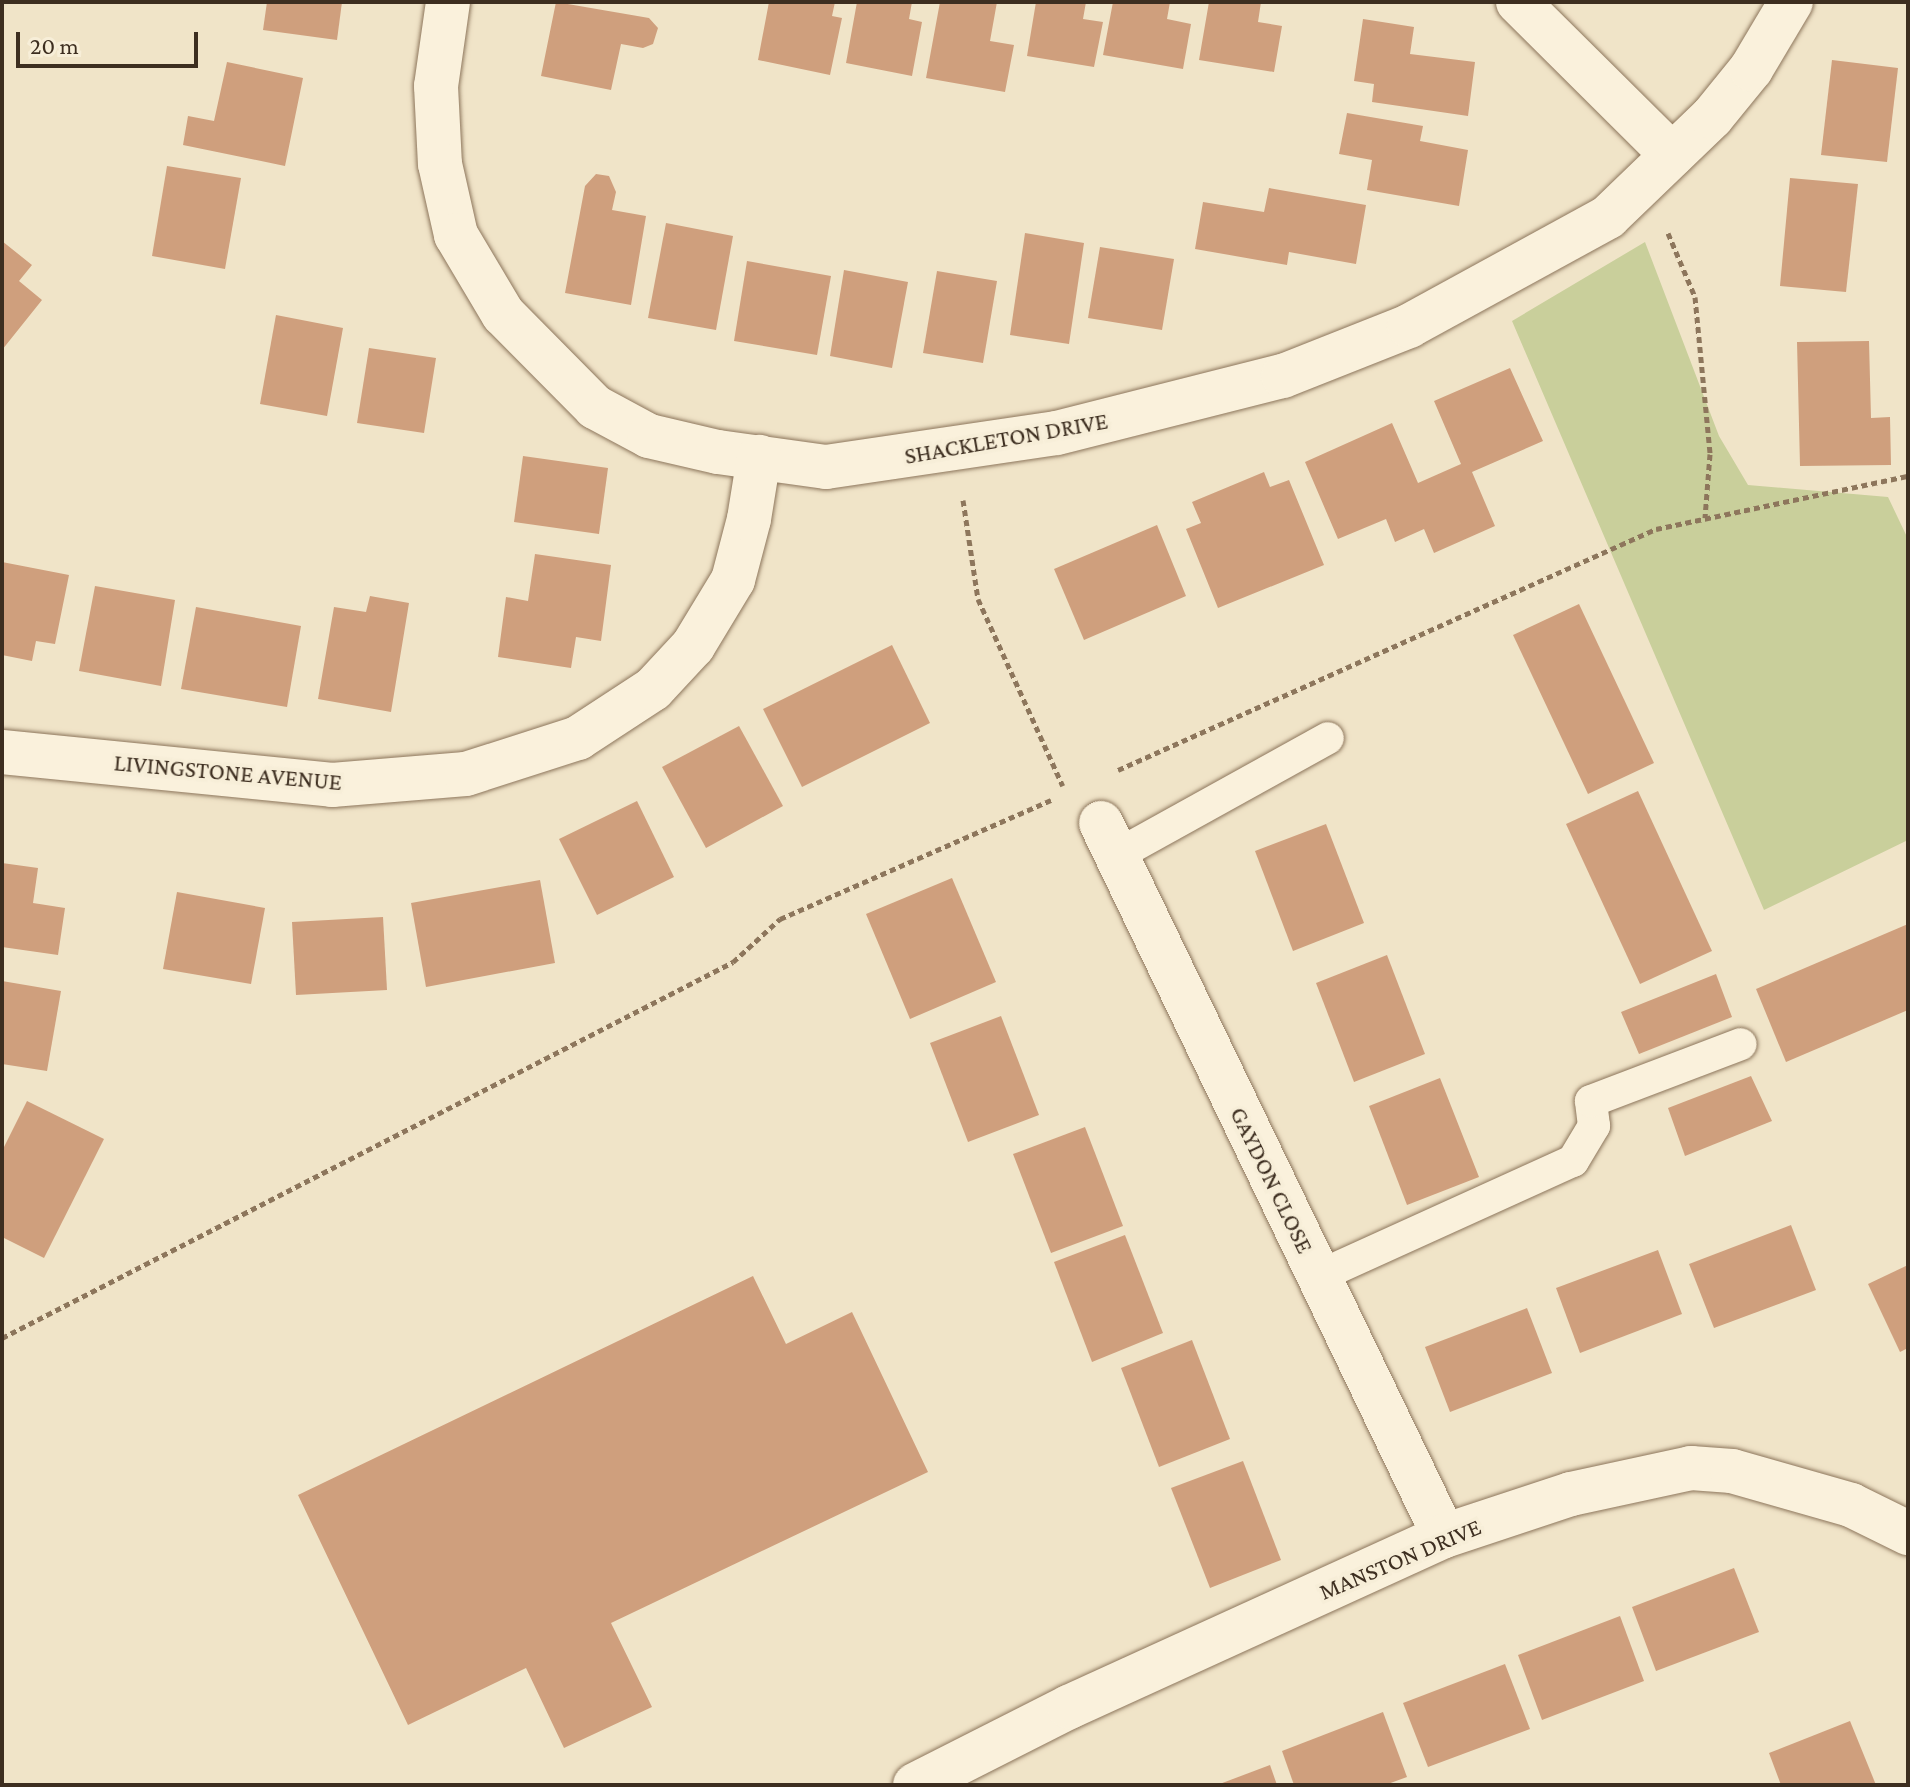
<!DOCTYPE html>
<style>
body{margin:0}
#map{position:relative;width:1910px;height:1787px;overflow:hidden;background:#f0e4c8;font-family:"Crimson Pro",serif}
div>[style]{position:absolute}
.green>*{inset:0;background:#c9cf9b}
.building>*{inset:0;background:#cf9f7d}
.path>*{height:5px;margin-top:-2.5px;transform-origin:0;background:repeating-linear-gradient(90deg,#8d765c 0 6px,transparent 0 10px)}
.roads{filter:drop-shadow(0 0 2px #8d765c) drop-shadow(0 0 2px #8d765c)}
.lane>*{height:32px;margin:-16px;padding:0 16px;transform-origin:16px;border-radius:16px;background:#faf1dc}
.street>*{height:44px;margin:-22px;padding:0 22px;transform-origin:22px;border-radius:22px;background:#faf1dc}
span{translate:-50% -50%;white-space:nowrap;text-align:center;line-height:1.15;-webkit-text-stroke:7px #f7eed8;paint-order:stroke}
.street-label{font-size:24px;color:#3d2e20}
.frame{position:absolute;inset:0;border:4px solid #3d2e20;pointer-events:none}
.scale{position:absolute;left:16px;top:32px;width:182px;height:36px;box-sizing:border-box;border:4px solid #3d2e20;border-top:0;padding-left:10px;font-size:24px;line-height:28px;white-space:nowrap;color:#3d2e20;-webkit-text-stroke:6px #f7eed8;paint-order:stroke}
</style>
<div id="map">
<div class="green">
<div style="clip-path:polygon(1645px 242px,1719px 436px,1748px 485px,1888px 497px,1908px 539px,1908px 840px,1764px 910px,1512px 321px)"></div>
</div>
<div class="building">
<div style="clip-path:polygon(267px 2px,342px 2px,337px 40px,263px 30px)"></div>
<div style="clip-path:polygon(556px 2px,649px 18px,658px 28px,653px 44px,643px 48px,621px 44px,611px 90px,541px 76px)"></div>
<div style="clip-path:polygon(769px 2px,835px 2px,832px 16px,842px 18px,830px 75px,758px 60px)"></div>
<div style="clip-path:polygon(857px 2px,912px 2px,909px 19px,922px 22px,912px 76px,846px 63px)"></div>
<div style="clip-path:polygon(940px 2px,997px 2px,990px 41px,1014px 45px,1005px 92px,926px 78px)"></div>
<div style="clip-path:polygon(1036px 2px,1086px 2px,1083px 19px,1103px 22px,1094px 67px,1027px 56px)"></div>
<div style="clip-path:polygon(1113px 2px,1170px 2px,1167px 19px,1191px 24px,1183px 69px,1103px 55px)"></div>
<div style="clip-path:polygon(1209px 2px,1261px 2px,1258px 22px,1282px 26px,1274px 72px,1199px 60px)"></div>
<div style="clip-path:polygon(1363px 19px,1414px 27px,1410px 54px,1475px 62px,1468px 116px,1372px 102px,1374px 84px,1354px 81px)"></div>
<div style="clip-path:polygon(1832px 60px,1898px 68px,1887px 162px,1821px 155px)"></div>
<div style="clip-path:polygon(227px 62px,303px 78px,285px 166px,183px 145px,188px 116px,214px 121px)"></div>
<div style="clip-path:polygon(1347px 113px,1423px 126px,1420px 141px,1468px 150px,1459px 206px,1367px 190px,1372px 160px,1339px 154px)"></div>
<div style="clip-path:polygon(167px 166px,241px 178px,225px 269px,152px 256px)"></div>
<div style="clip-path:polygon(596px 174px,609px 176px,616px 192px,612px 210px,646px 216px,631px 305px,565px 293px,585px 186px)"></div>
<div style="clip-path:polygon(1790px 178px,1858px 184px,1846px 292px,1780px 286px)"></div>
<div style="clip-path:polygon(1269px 188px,1366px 205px,1356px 264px,1289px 252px,1287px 265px,1195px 249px,1203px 202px,1264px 212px)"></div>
<div style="clip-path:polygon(666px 223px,733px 236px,716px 330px,648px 318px)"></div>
<div style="clip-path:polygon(1025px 233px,1084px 243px,1069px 344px,1010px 335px)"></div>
<div style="clip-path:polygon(2px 241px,32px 265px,19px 281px,42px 300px,2px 350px)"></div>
<div style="clip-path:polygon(1100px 247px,1174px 259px,1162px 330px,1088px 318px)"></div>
<div style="clip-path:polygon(747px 261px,831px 276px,817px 355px,734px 341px)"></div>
<div style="clip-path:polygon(844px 270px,908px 282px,892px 368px,830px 356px)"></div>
<div style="clip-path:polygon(937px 271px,997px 281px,983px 363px,923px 353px)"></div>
<div style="clip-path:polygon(276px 315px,343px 328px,327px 416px,260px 404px)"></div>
<div style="clip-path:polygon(1869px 341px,1871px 418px,1890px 417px,1891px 465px,1800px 466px,1797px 342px)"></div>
<div style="clip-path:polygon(369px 348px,436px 358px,424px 433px,357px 423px)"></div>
<div style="clip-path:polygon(1510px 368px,1543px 441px,1472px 472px,1495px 526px,1434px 553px,1424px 529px,1395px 542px,1386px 519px,1338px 539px,1305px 462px,1392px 423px,1418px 483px,1461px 464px,1434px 401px)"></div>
<div style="clip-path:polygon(523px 456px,608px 468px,599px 534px,514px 522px)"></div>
<div style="clip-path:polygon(1264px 472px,1270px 487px,1289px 480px,1324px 565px,1218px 608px,1186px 529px,1201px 523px,1192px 502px)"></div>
<div style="clip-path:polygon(1157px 525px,1186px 596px,1084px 640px,1054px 569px)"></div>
<div style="clip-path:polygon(535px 554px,611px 565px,601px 641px,576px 637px,571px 668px,498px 657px,506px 597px,528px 601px)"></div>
<div style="clip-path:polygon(2px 562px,69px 575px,55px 644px,36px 641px,32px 661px,2px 655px)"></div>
<div style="clip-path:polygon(95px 586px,175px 600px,161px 686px,79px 671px)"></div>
<div style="clip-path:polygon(370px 596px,409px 603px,391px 712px,318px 699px,334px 607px,366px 612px)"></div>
<div style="clip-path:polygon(1579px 604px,1654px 763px,1588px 794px,1513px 635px)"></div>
<div style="clip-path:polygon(196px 607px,301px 626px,287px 707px,181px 689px)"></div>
<div style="clip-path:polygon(892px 645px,930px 723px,802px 787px,763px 709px)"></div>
<div style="clip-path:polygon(739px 726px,783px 806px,706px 848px,662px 767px)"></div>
<div style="clip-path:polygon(1638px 791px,1712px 951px,1640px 984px,1566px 824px)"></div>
<div style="clip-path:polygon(637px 801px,674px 877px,597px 915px,559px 839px)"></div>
<div style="clip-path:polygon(1326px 824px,1364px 923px,1293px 951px,1255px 851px)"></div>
<div style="clip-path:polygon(2px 863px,38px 868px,33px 903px,65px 908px,58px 955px,2px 947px)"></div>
<div style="clip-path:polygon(952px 878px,996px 982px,910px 1019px,866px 914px)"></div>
<div style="clip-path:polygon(540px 880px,555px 963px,426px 987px,411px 903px)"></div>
<div style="clip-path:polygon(177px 892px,265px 908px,251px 984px,163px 969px)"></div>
<div style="clip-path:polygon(383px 917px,387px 990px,296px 995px,292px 922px)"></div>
<div style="clip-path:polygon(1908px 924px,1908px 1010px,1786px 1062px,1756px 989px)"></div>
<div style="clip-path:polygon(1387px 955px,1425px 1054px,1354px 1082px,1316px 983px)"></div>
<div style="clip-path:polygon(1716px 974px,1732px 1017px,1639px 1054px,1621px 1012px)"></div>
<div style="clip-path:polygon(2px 981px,61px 991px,47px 1071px,2px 1064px)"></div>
<div style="clip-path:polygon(1001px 1016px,1039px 1115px,968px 1142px,930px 1043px)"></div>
<div style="clip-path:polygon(1751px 1076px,1772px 1121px,1685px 1156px,1668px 1108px)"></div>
<div style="clip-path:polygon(1440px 1078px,1479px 1177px,1407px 1205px,1369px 1106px)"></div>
<div style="clip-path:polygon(27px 1101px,104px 1139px,44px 1258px,2px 1237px,2px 1151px)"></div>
<div style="clip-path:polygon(1085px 1127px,1123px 1226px,1051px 1253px,1013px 1154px)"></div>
<div style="clip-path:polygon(1791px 1225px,1816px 1290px,1714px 1328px,1689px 1264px)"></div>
<div style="clip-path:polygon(1125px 1235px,1163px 1333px,1092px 1362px,1054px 1262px)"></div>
<div style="clip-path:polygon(1658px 1250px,1682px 1314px,1580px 1353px,1556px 1288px)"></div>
<div style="clip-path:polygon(1908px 1265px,1908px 1348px,1900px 1352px,1868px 1284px)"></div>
<div style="clip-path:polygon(753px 1276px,786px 1344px,852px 1312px,928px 1472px,611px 1623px,652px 1707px,564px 1748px,526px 1668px,408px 1725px,298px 1495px)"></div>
<div style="clip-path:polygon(1527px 1308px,1552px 1373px,1450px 1412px,1425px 1347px)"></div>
<div style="clip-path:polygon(1192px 1340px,1230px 1439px,1159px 1467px,1121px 1368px)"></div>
<div style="clip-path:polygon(1243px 1461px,1281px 1560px,1210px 1588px,1171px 1488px)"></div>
<div style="clip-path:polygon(1734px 1568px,1759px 1632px,1656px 1671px,1632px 1607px)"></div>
<div style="clip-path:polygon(1620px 1616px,1644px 1681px,1542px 1720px,1518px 1655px)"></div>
<div style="clip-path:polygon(1505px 1664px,1530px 1729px,1428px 1767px,1403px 1703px)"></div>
<div style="clip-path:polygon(1383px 1712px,1407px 1777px,1385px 1785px,1294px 1785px,1282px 1751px)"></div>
<div style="clip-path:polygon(1850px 1721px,1876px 1785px,1781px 1785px,1769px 1753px)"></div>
<div style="clip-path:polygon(1270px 1765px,1277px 1785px,1217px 1785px)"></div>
</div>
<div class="path">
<div style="left:1668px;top:233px;width:69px;rotate:67.1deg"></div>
<div style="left:1695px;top:297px;width:158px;rotate:84.5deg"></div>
<div style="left:1710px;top:454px;width:64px;rotate:94.5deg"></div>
<div style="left:963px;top:500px;width:100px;rotate:81.4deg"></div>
<div style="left:978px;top:599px;width:205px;rotate:65.6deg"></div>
<div style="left:1118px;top:770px;width:590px;rotate:-24.13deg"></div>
<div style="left:1656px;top:529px;width:258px;rotate:-11.9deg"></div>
<div style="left:2px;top:1338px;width:822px;rotate:-27.22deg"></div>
<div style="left:733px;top:962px;width:64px;rotate:-42.5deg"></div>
<div style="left:780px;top:919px;width:296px;rotate:-23.7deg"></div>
</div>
<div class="roads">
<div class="lane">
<div style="left:1117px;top:855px;width:241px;rotate:-29deg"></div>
<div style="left:1319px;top:1276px;width:279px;rotate:-24.4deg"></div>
<div style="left:1573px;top:1161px;width:41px;rotate:-59deg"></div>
<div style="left:1594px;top:1126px;width:25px;rotate:-97deg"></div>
<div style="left:1591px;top:1101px;width:160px;rotate:-20.8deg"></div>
</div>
<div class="street">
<div style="left:448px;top:2px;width:85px;rotate:98.1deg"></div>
<div style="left:436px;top:86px;width:78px;rotate:87.1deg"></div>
<div style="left:440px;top:164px;width:73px;rotate:77.3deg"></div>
<div style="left:456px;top:235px;width:92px;rotate:59.3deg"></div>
<div style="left:503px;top:314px;width:131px;rotate:45.3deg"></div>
<div style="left:595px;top:407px;width:61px;rotate:28.2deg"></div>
<div style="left:649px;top:436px;width:71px;rotate:13.1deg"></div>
<div style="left:718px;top:452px;width:109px;rotate:7.9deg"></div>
<div style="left:826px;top:467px;width:233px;rotate:-8.4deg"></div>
<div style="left:1057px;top:433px;width:233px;rotate:-14.2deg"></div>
<div style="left:1283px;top:376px;width:136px;rotate:-21.6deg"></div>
<div style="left:1409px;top:326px;width:227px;rotate:-28.7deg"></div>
<div style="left:1608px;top:217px;width:144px;rotate:-43.9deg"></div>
<div style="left:1712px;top:117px;width:62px;rotate:-50.9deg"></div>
<div style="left:1751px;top:69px;width:78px;rotate:-59.2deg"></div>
<div style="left:1518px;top:2px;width:217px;rotate:44.8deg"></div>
<div style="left:2px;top:752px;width:332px;rotate:5.7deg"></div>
<div style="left:332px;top:785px;width:134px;rotate:-4.7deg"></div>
<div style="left:466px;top:774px;width:118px;rotate:-17.8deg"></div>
<div style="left:578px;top:738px;width:90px;rotate:-33.2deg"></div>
<div style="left:653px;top:689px;width:59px;rotate:-47.1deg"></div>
<div style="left:693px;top:646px;width:77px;rotate:-58.8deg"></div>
<div style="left:733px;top:580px;width:63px;rotate:-75.3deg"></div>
<div style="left:749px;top:519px;width:63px;rotate:-80.8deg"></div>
<div style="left:1101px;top:823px;width:791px;rotate:64.31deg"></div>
<div style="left:915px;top:1785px;width:173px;rotate:-26.9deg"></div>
<div style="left:1069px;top:1707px;width:412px;rotate:-24.5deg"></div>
<div style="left:1444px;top:1536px;width:134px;rotate:-18.3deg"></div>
<div style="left:1571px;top:1494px;width:123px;rotate:-12.2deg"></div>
<div style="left:1691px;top:1468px;width:41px;rotate:4.2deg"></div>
<div style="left:1732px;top:1471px;width:124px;rotate:15.9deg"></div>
<div style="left:1851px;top:1505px;width:64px;rotate:26.2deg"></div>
</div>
</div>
<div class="street-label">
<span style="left:1006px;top:438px;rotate:-10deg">SHACKLETON DRIVE</span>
<span style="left:228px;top:772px;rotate:5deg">LIVINGSTONE AVENUE</span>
<span style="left:1272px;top:1180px;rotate:64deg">GAYDON CLOSE</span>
<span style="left:1400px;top:1559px;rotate:-23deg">MANSTON DRIVE</span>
</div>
<div class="frame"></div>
<div class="scale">20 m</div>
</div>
